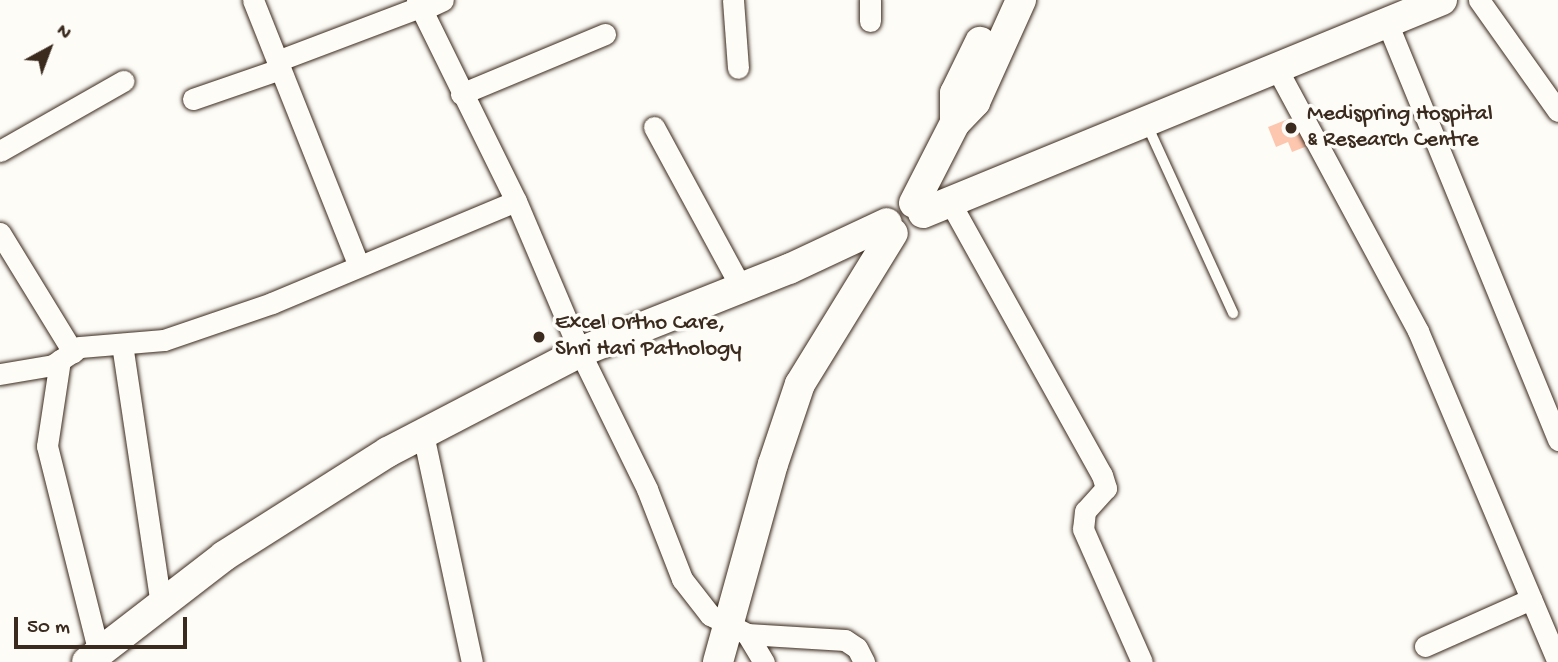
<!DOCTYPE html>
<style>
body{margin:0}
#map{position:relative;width:1558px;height:662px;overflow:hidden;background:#fdfcf7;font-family:"Gochi Hand",sans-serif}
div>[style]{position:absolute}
.building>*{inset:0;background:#fdc7af}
.roads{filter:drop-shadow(0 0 2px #3b2a1e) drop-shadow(0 0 2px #3b2a1e)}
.lane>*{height:10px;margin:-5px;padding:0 5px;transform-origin:5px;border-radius:5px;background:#fdfcf7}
.street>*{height:21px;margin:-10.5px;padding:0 10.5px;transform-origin:10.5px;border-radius:10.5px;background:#fdfcf7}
.secondary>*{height:30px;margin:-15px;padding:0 15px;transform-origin:15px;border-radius:15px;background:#fdfcf7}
.dots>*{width:19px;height:19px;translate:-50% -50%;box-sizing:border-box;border:4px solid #fdfcf7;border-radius:50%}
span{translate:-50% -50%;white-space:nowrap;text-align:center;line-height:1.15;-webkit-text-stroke:7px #fdfcf7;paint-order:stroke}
.poi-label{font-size:23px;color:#3b2a1e}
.left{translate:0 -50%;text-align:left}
.north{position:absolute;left:14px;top:14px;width:70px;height:70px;-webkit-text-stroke:5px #fdfcf7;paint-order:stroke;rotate:41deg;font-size:19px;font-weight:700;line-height:28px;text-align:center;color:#3b2a1e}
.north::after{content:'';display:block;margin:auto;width:24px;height:32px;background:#3b2a1e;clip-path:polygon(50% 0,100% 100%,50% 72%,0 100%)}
.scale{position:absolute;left:14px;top:617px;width:173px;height:32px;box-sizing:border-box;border:4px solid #3b2a1e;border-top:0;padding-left:9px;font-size:21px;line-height:24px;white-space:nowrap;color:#3b2a1e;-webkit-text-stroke:5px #fdfcf7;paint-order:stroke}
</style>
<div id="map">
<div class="building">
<div style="clip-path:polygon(1298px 115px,1310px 145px,1292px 152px,1288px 142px,1276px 147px,1268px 127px)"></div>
</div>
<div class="roads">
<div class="lane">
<div style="left:1147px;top:125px;width:207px;rotate:65.4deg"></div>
</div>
<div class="street">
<div style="left:253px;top:0;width:286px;rotate:68.3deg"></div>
<div style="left:417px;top:0;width:224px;rotate:63.8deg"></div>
<div style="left:516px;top:201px;width:164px;rotate:67deg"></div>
<div style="left:580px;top:352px;width:153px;rotate:63.9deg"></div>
<div style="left:647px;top:489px;width:97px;rotate:68.7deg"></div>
<div style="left:682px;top:579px;width:46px;rotate:52.1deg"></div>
<div style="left:710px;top:615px;width:42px;rotate:27.2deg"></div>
<div style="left:747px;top:634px;width:33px;rotate:59deg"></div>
<div style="left:733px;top:0;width:68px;rotate:85.8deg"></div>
<div style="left:1479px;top:0;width:136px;rotate:54.6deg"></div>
<div style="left:422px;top:10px;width:23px;rotate:-25deg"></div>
<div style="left:1386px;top:20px;width:454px;rotate:67.7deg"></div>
<div style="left:870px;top:21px;width:21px;rotate:-90deg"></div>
<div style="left:277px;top:61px;width:153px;rotate:-20.7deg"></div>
<div style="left:1277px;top:69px;width:298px;rotate:61.7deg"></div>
<div style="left:1418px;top:331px;width:359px;rotate:67.1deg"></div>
<div style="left:461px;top:94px;width:156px;rotate:-22.6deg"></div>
<div style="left:193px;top:99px;width:92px;rotate:-19deg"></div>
<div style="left:654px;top:127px;width:182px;rotate:61.5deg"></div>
<div style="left:0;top:151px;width:142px;rotate:-29.6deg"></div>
<div style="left:951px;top:204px;width:310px;rotate:60.9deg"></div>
<div style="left:1102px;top:475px;width:14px;rotate:73deg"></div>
<div style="left:1106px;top:488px;width:31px;rotate:132deg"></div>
<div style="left:1085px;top:511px;width:18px;rotate:96deg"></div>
<div style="left:1083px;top:529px;width:145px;rotate:66.1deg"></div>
<div style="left:0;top:233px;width:140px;rotate:58.5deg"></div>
<div style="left:122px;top:344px;width:263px;rotate:81.5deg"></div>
<div style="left:60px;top:360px;width:87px;rotate:98.6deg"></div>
<div style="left:47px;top:446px;width:213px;rotate:75.9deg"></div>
<div style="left:0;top:374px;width:54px;rotate:-9.6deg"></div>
<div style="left:53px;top:365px;width:32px;rotate:-34deg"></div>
<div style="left:80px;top:347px;width:84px;rotate:-4.8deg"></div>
<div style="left:164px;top:340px;width:114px;rotate:-18.9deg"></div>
<div style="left:272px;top:303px;width:264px;rotate:-22.7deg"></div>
<div style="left:423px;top:434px;width:233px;rotate:77.9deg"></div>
<div style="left:747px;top:634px;width:98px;rotate:3.5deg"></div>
<div style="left:845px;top:640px;width:14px;rotate:34deg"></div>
<div style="left:857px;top:648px;width:16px;rotate:63deg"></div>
<div style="left:1425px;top:646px;width:116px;rotate:-23.9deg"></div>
</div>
<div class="secondary">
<div style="left:955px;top:123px;width:30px;rotate:-90deg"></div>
<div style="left:955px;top:93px;width:57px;rotate:-63.9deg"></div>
<div style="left:914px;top:203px;width:90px;rotate:-62.9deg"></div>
<div style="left:955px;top:123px;width:29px;rotate:-46deg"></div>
<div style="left:975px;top:102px;width:112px;rotate:-65.7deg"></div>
<div style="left:923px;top:213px;width:561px;rotate:-22.31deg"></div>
<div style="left:87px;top:662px;width:173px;rotate:-37.7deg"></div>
<div style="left:224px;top:556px;width:194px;rotate:-32.4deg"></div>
<div style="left:388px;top:452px;width:216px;rotate:-27.5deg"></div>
<div style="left:580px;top:352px;width:225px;rotate:-21.7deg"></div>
<div style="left:789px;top:269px;width:108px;rotate:-25.1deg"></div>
<div style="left:718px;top:662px;width:205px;rotate:-74.5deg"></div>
<div style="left:773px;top:464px;width:84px;rotate:-71.4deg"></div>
<div style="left:800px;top:384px;width:177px;rotate:-58.4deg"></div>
</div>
</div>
<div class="dots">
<div style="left:1291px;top:128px;background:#3b2a1e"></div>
<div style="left:539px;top:337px;background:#3b2a1e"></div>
</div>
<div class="poi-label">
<span class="left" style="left:1307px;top:128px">Medispring Hospital<br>&amp; Research Centre</span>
<span class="left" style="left:555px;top:337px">Excel Ortho Care,<br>Shri Hari Pathology</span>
</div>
<div class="north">N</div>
<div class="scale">50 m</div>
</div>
